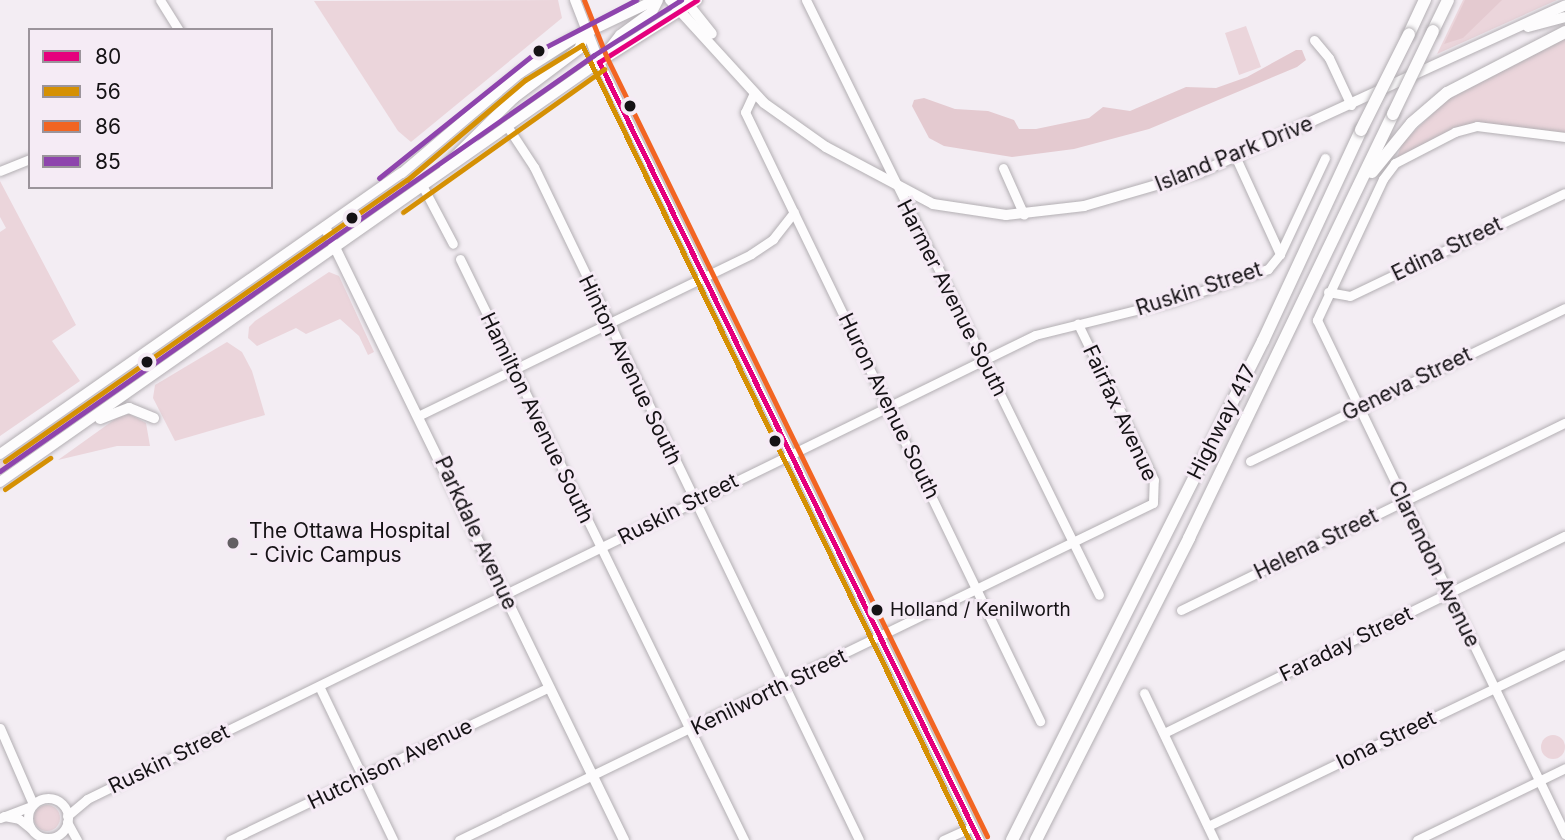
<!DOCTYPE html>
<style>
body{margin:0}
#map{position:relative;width:1565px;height:840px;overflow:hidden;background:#f3edf3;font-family:Inter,sans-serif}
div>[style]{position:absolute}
.green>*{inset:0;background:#ebd5db}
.round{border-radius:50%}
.forest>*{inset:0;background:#e4cad0}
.roads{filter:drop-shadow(0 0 2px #b3afb3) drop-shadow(0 0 2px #b3afb3)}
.minor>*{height:9px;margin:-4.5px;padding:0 4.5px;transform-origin:4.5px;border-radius:4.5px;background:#fdfcfd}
.minor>.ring{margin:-4.5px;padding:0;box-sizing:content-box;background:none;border:9px solid #fdfcfd;border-radius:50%}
.major>*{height:10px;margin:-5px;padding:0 5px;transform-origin:5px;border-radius:5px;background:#fdfcfd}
.highway>*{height:12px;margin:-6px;padding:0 6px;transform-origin:6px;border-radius:6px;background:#fdfcfd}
.bridges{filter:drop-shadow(0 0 2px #b3afb3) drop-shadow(0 0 2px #b3afb3)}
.highway-bridge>*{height:12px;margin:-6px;padding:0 6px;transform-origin:6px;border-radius:6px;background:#fdfcfd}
.bus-1>*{height:5px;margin:-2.5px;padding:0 2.5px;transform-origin:2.5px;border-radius:2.5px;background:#e5007d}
.bus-2>*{height:5px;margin:-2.5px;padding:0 2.5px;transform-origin:2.5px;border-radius:2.5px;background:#d59003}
.bus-3>*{height:5px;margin:-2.5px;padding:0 2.5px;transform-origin:2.5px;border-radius:2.5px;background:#f26522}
.bus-4>*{height:5px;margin:-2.5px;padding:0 2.5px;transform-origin:2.5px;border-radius:2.5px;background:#8e44ad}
.dots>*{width:19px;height:19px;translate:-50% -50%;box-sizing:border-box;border:4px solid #f5ebf5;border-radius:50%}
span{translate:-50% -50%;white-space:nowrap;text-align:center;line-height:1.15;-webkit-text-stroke:6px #f5ebf5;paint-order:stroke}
.bus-label{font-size:19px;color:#151215}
.left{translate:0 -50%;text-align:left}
.street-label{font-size:21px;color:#151215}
.poi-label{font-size:21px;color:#151215}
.legend{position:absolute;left:28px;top:28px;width:245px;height:161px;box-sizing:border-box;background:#f5ebf5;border:2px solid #9b949b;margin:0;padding:9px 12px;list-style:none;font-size:21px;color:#151215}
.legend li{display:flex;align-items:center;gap:14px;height:35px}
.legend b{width:35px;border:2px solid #9b949b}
</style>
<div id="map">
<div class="green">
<div style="clip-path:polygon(558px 0,562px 18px,411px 142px,398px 131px,314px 1px)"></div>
<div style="clip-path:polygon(1463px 0,1557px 0,1437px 54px)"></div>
<div style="clip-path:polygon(1246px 26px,1261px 67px,1239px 75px,1225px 33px)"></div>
<div style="clip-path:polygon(1565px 35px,1565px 140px,1482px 129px,1463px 132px,1394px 167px,1402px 143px,1456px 91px)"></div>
<div style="clip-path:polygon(0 181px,76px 325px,52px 341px,80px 381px,0 436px,0 232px,6px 228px,0 217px)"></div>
<div style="clip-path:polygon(316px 246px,319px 251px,141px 372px,269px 275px)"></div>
<div style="clip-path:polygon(329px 272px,339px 276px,374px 352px,368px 355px,359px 336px,340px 319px,306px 334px,296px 328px,257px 346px,248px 338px,249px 327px,255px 321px)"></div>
<div style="clip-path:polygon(227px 342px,242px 352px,252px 371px,265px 415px,175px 441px,153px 398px,155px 385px)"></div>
<div style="clip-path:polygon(116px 389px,117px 391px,0 474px,0 462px,75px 409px)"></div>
<div style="clip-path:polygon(129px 414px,146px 423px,150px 446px,117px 446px,58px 460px,118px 417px)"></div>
<div class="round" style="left:1541px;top:735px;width:24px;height:24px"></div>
<div class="round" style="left:34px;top:805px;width:26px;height:26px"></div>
</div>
<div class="forest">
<div style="clip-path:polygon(1465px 0,1502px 0,1463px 38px,1444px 44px)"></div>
<div style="clip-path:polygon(1296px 50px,1302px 50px,1306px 60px,1297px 67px,1149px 129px,1074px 149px,1012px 157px,944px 146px,929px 138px,912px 106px,914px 100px,924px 98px,955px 109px,988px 111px,1014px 120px,1019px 129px,1036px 129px,1089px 118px,1103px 107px,1130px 111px,1186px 87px,1216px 88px,1247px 77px)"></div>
</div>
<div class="roads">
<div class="minor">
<div style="left:160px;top:0;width:36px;rotate:58deg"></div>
<div style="left:806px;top:0;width:663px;rotate:63.78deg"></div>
<div style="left:1314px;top:40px;width:23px;rotate:50deg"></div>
<div style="left:1329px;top:58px;width:52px;rotate:64.9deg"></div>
<div style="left:599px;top:62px;width:866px;rotate:63.97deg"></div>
<div style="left:754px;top:93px;width:21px;rotate:115deg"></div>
<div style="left:745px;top:112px;width:677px;rotate:64.15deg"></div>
<div style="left:509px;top:129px;width:45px;rotate:56.7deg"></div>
<div style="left:534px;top:167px;width:747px;rotate:64.22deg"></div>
<div style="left:1565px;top:137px;width:89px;rotate:-172.9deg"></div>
<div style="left:1477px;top:126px;width:23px;rotate:165deg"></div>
<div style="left:1455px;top:132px;width:68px;rotate:152.7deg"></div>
<div style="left:1395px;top:163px;width:20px;rotate:127deg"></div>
<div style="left:1383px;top:179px;width:156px;rotate:115.1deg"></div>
<div style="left:1317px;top:320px;width:571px;rotate:64.24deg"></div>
<div style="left:1236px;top:158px;width:106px;rotate:65.4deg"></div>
<div style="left:1003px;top:168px;width:51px;rotate:65.9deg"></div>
<div style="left:0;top:171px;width:32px;rotate:-22deg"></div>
<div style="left:423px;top:187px;width:64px;rotate:62.2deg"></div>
<div style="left:460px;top:259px;width:647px;rotate:63.95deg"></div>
<div style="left:1328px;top:292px;width:22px;rotate:10deg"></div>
<div style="left:1350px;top:296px;width:238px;rotate:-25.6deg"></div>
<div style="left:420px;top:415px;width:368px;rotate:-25.9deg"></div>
<div style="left:751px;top:254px;width:27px;rotate:-34deg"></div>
<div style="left:773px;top:239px;width:34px;rotate:-52deg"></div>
<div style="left:1250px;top:461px;width:350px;rotate:-25.9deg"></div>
<div style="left:1181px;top:610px;width:427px;rotate:-26deg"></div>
<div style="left:319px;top:686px;width:171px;rotate:64.3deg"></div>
<div style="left:1144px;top:693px;width:163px;rotate:64.5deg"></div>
<div style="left:0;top:728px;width:83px;rotate:66.5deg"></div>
<div style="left:1164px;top:733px;width:447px;rotate:-26.2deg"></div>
<div class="ring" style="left:28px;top:798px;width:31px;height:31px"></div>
<div style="left:4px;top:816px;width:15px;rotate:11deg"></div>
<div style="left:19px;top:819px;width:14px;rotate:39deg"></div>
<div style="left:67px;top:816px;width:26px;rotate:-40deg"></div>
<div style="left:87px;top:799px;width:1055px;rotate:-26.08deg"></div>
<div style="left:1035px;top:335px;width:141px;rotate:-13.9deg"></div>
<div style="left:1172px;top:301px;width:101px;rotate:-18.4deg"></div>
<div style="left:1268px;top:269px;width:19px;rotate:-51deg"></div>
<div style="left:1280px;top:254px;width:106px;rotate:-64.9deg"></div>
<div style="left:0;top:818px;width:33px;rotate:-21deg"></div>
<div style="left:67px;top:822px;width:21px;rotate:61deg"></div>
<div style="left:1208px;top:826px;width:396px;rotate:-25.7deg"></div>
<div style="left:230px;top:840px;width:354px;rotate:-25.6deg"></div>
<div style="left:459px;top:840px;width:771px;rotate:-25.9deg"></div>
<div style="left:1153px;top:503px;width:23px;rotate:-88deg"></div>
<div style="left:1154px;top:480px;width:174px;rotate:-116deg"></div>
<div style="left:943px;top:840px;width:32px;rotate:-24deg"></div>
<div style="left:1417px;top:840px;width:165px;rotate:-25.9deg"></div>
</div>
<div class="major">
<div style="left:575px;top:0;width:66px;rotate:68.8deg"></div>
<div style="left:670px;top:0;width:139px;rotate:47.6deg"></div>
<div style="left:764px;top:103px;width:76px;rotate:35.4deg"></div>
<div style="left:826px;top:147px;width:121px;rotate:28deg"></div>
<div style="left:933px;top:204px;width:74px;rotate:8.6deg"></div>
<div style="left:1006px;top:215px;width:79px;rotate:-6.6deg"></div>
<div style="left:1084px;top:206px;width:122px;rotate:-16.2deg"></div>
<div style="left:1201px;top:172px;width:400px;rotate:-24.6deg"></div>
<div style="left:685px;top:0;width:43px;rotate:51.5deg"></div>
<div style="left:1528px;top:27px;width:38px;rotate:-15deg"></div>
<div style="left:603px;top:57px;width:28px;rotate:-52deg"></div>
<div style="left:620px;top:35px;width:39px;rotate:-36deg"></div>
<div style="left:652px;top:12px;width:13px;rotate:-63deg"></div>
<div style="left:445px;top:166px;width:97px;rotate:-44.6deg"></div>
<div style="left:514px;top:98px;width:81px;rotate:-37deg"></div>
<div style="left:579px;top:49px;width:18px;rotate:-68deg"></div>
<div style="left:325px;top:227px;width:682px;rotate:64deg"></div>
<div style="left:100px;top:419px;width:31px;rotate:-21deg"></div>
<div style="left:129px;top:408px;width:27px;rotate:22deg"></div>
<div style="left:0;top:454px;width:490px;rotate:-35deg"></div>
<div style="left:402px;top:173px;width:155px;rotate:-40.3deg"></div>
<div style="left:520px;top:73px;width:63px;rotate:-32.7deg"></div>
<div style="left:573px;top:39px;width:91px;rotate:-25.4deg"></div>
<div style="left:0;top:482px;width:732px;rotate:-35.04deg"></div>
<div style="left:599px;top:62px;width:116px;rotate:-32.3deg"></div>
</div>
<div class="highway">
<div style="left:1433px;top:31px;width:34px;rotate:-64deg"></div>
<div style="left:1409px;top:34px;width:38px;rotate:-65deg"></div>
<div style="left:1372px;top:172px;width:63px;rotate:-50.8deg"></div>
<div style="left:1412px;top:123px;width:46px;rotate:-40.6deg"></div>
<div style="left:1447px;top:93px;width:133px;rotate:-27.3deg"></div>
<div style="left:1012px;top:840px;width:559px;rotate:-63.3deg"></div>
<div style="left:1263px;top:341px;width:233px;rotate:-65.1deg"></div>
<div style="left:1036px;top:840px;width:339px;rotate:-63.1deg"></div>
<div style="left:1189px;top:538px;width:471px;rotate:-64.3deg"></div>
</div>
</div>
<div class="bridges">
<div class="highway-bridge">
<div style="left:1393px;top:114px;width:92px;rotate:-64.3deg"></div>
<div style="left:1361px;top:130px;width:107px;rotate:-63.4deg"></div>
</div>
</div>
<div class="bus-1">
<div style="left:599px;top:62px;width:866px;rotate:63.97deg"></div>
<div style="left:599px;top:62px;width:116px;rotate:-32.3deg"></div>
</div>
<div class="bus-2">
<div style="left:403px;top:212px;width:247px;rotate:-35.4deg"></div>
<div style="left:5px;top:461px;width:490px;rotate:-35deg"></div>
<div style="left:407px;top:180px;width:155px;rotate:-40.3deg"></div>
<div style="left:525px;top:80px;width:67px;rotate:-31.6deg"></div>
<div style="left:582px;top:45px;width:884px;rotate:64.04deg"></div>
<div style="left:5px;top:489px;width:55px;rotate:-34.6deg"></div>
</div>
<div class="bus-3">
<div style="left:584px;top:0;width:62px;rotate:68.4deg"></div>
<div style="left:607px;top:58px;width:866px;rotate:63.97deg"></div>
</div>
<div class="bus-4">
<div style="left:379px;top:178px;width:201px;rotate:-38.7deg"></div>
<div style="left:536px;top:52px;width:113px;rotate:-27.5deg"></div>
<div style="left:0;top:471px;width:725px;rotate:-35deg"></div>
<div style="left:594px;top:55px;width:103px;rotate:-32.3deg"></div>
</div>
<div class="dots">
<div style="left:539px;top:51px;background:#151215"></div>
<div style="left:630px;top:106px;background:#151215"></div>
<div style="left:352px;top:218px;background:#151215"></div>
<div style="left:147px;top:362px;background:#151215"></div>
<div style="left:775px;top:441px;background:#151215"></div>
<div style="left:233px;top:543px;background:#635f63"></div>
<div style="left:877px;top:610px;background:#151215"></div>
</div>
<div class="bus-label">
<span class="left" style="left:890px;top:610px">Holland / Kenilworth</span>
</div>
<div class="street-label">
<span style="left:1234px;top:154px;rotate:-22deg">Island Park Drive</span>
<span style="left:1447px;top:249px;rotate:-26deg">Edina Street</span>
<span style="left:1199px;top:289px;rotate:-18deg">Ruskin Street</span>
<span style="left:952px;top:298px;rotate:63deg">Harmer Avenue South</span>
<span style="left:630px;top:370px;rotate:64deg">Hinton Avenue South</span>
<span style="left:1407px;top:384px;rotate:-26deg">Geneva Street</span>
<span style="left:889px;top:406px;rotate:64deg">Huron Avenue South</span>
<span style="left:1120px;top:413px;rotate:65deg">Fairfax Avenue</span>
<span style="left:537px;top:418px;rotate:64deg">Hamilton Avenue South</span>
<span style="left:1222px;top:422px;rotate:-63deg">Highway 417</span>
<span style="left:678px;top:509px;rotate:-27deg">Ruskin Street</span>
<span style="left:476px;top:533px;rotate:65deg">Parkdale Avenue</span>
<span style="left:1316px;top:544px;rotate:-26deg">Helena Street</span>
<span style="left:1434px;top:564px;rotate:64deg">Clarendon Avenue</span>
<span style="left:1346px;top:644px;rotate:-26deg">Faraday Street</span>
<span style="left:769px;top:692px;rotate:-26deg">Kenilworth Street</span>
<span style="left:1386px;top:740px;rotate:-26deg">Iona Street</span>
<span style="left:169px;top:759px;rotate:-26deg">Ruskin Street</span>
<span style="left:390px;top:764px;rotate:-26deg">Hutchison Avenue</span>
</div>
<div class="poi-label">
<span class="left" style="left:249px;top:543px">The Ottawa Hospital<br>- Civic Campus</span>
</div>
<ul class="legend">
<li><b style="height:9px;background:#e5007d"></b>80</li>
<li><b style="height:9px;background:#d59003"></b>56</li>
<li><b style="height:9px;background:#f26522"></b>86</li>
<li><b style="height:9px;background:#8e44ad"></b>85</li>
</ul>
</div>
